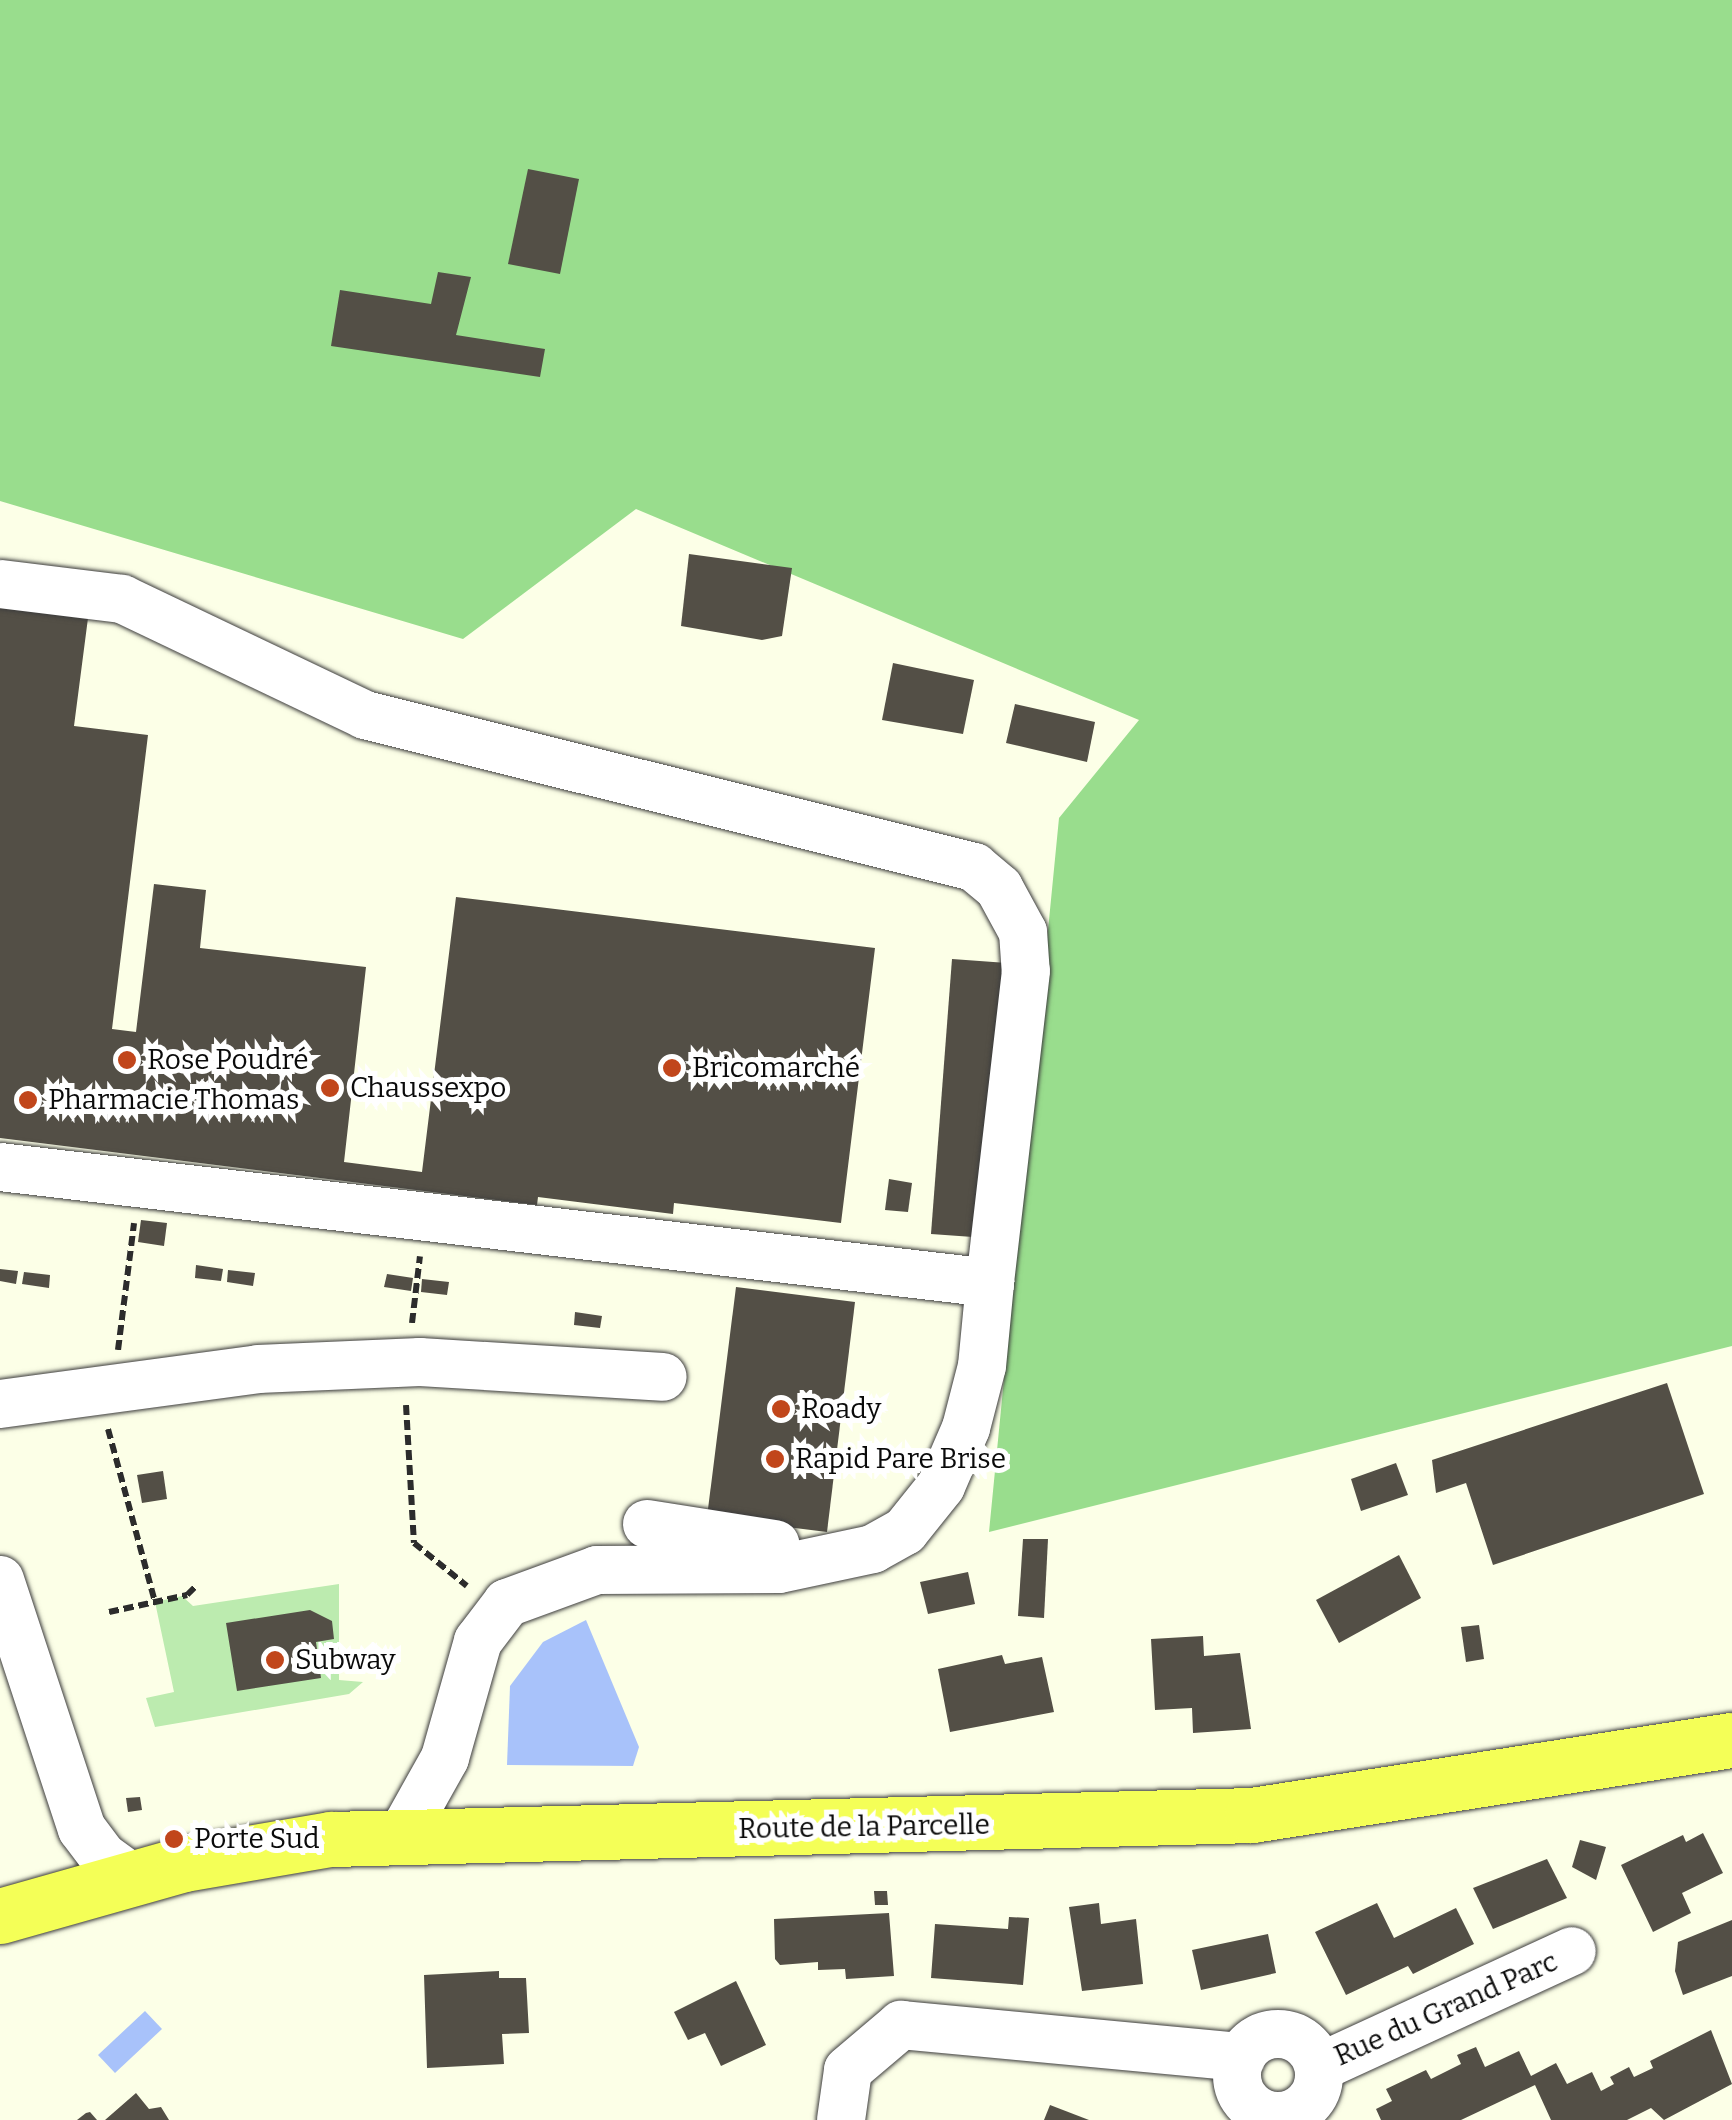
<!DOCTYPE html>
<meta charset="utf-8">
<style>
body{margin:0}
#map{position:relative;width:1732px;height:2120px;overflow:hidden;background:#fcffe7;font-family:Bitter,serif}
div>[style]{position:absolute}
.green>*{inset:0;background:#bcebaf}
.forest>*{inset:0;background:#99dd8d}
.water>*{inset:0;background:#a8c2fa}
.building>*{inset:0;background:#534f46}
.path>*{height:6px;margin-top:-3px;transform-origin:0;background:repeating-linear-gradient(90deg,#2c2c2c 0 10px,transparent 0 15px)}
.roads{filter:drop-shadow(0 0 2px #3d3d3d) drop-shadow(0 0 2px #3d3d3d)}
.minor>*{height:48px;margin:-24px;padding:0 24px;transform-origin:24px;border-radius:24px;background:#fff}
.minor>.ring{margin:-24px;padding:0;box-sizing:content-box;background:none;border:48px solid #fff;border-radius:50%}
.major>*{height:55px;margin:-27.5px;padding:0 27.5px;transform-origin:27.5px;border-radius:27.5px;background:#f4ff57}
.dots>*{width:28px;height:28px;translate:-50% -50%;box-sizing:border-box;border:5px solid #fff;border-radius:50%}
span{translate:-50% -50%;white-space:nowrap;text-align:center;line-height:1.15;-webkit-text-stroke:10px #fff;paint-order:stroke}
.poi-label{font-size:28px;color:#0a0a0a}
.left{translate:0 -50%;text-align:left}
.street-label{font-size:28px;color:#0a0a0a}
</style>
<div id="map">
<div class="green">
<div style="clip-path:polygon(339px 1584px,339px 1680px,363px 1682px,349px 1694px,155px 1727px,146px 1698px,174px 1692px,155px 1602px,182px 1596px,193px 1606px)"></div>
</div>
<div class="forest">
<div style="clip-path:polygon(0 0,1732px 0,1732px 1346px,989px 1532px,1059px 818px,1139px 720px,636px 509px,463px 639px,0 501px)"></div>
</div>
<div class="water">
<div style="clip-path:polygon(586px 1620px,639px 1747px,633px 1766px,507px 1765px,510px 1686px,543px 1642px)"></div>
<div style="clip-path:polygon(145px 2011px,162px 2029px,115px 2073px,98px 2055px)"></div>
</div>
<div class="building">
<div style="clip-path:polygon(528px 169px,579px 179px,560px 274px,508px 264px)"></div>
<div style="clip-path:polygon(438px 272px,471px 277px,456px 335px,545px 349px,540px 377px,331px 346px,340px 290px,431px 304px)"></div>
<div style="clip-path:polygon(689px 554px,792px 568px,782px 636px,762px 640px,681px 626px)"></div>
<div style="clip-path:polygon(0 607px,88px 618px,74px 726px,148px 735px,112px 1029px,136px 1032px,154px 884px,206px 890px,200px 948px,366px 967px,344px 1162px,422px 1172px,456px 897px,875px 948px,841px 1223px,674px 1203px,673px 1214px,538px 1197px,537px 1205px,0 1138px)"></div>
<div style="clip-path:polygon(893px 663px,974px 680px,963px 734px,882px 720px)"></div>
<div style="clip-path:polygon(1015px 704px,1095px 722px,1087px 762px,1006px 743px)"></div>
<div style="clip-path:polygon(952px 959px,1007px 963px,987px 1238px,931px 1234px)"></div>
<div style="clip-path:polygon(889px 1179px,912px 1183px,908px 1212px,885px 1210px)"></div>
<div style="clip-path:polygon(141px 1220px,167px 1223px,164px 1246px,138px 1242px)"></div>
<div style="clip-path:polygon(196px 1265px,223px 1269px,221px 1281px,195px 1278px)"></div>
<div style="clip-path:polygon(0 1269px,18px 1271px,16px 1284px,0 1281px)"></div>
<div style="clip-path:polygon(228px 1270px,255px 1273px,253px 1286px,227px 1282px)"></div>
<div style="clip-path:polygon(24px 1272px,50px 1275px,49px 1288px,22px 1284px)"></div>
<div style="clip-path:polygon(387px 1274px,413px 1278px,411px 1291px,384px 1287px)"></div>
<div style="clip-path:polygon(422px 1279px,449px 1282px,447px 1295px,421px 1292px)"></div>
<div style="clip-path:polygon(736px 1287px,855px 1302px,827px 1532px,707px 1517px)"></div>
<div style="clip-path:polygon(575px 1312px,602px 1316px,600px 1328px,574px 1325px)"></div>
<div style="clip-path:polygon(1667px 1383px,1704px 1494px,1493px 1565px,1466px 1483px,1436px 1493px,1432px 1460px)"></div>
<div style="clip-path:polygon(1396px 1463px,1408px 1495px,1361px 1511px,1351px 1479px)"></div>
<div style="clip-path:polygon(163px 1471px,167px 1499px,142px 1503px,137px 1475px)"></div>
<div style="clip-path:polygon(1023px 1539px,1048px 1539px,1044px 1618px,1018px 1616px)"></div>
<div style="clip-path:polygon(1399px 1555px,1421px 1598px,1339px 1643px,1316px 1600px)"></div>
<div style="clip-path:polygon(968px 1572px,975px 1604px,928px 1614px,920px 1582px)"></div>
<div style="clip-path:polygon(310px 1610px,332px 1621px,334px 1639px,316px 1642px,321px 1678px,237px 1691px,226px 1623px)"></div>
<div style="clip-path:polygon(1479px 1625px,1484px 1659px,1466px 1662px,1461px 1627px)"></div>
<div style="clip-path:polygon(1203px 1636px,1204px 1656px,1240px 1653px,1251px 1729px,1193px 1733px,1192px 1708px,1155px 1710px,1151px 1639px)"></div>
<div style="clip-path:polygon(1002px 1655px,1005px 1664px,1042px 1657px,1054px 1712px,950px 1732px,938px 1669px)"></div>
<div style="clip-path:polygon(140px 1797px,142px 1810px,128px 1812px,126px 1798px)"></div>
<div style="clip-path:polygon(1703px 1833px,1723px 1873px,1682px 1893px,1691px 1913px,1653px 1932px,1621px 1865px,1683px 1835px,1686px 1842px)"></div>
<div style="clip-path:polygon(1580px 1840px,1606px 1847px,1596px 1880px,1572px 1867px)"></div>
<div style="clip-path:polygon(1547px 1859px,1567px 1898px,1493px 1929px,1473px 1888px)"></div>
<div style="clip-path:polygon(874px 1891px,887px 1891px,888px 1905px,875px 1905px)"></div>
<div style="clip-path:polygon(1099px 1903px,1101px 1924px,1136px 1919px,1143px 1984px,1082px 1991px,1069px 1907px)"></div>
<div style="clip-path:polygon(1377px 1903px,1394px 1938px,1456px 1908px,1474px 1944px,1413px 1974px,1408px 1966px,1346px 1995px,1315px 1932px)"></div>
<div style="clip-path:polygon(889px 1913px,894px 1976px,846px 1979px,845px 1969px,818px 1970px,818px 1962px,780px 1965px,775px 1959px,774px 1919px)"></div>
<div style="clip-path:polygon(1009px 1917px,1029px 1918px,1023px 1985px,931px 1978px,935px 1924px,1008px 1929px)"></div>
<div style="clip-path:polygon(1732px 1920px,1732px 1976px,1683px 1995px,1675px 1971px,1678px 1942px)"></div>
<div style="clip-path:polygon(1268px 1934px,1276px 1973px,1201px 1990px,1192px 1950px)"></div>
<div style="clip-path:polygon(499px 1971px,499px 1978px,526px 1978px,529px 2033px,502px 2034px,504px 2064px,427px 2068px,424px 1975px)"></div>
<div style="clip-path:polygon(736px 1981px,766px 2045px,721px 2066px,705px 2033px,688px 2040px,674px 2012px)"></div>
<div style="clip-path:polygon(1711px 2030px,1732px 2084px,1664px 2120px,1651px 2108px,1627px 2120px,1551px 2120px,1535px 2085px,1461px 2120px,1381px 2120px,1376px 2109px,1392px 2101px,1386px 2089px,1426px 2070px,1431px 2079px,1461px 2064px,1457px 2055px,1476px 2047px,1485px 2067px,1519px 2051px,1531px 2076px,1556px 2063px,1567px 2084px,1592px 2072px,1601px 2091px,1614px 2084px,1610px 2077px,1629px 2067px,1634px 2077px,1653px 2068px,1650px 2061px)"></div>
<div style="clip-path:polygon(136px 2093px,149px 2109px,161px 2107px,169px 2120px,105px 2120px)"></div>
<div style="clip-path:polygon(1050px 2105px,1089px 2120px,1044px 2120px)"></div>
<div style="clip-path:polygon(90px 2112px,97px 2120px,77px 2120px,86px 2113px)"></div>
</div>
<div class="path">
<div style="left:412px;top:1323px;width:67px;rotate:-83.2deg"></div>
<div style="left:118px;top:1350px;width:128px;rotate:-82.8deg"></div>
<div style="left:406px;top:1405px;width:138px;rotate:86.7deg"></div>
<div style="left:414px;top:1543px;width:68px;rotate:39.1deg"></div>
<div style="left:108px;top:1429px;width:179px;rotate:74.8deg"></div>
<div style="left:109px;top:1612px;width:80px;rotate:-12.3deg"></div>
<div style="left:187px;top:1595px;width:14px;rotate:-45deg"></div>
</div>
<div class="roads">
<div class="minor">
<div style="left:0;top:584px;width:123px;rotate:7deg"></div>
<div style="left:122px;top:599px;width:269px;rotate:25.5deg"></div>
<div style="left:365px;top:715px;width:628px;rotate:14.01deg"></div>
<div style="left:974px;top:867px;width:33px;rotate:40deg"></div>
<div style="left:999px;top:888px;width:50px;rotate:61.4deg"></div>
<div style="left:1023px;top:932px;width:39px;rotate:86deg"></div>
<div style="left:1026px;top:971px;width:314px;rotate:96.6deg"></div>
<div style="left:0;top:1167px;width:997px;rotate:6.68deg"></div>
<div style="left:990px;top:1283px;width:83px;rotate:95.5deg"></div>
<div style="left:982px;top:1366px;width:64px;rotate:104.5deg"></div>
<div style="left:966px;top:1428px;width:63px;rotate:113.3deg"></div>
<div style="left:941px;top:1486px;width:58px;rotate:128.7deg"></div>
<div style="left:905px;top:1531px;width:37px;rotate:151deg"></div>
<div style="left:873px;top:1549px;width:96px;rotate:168deg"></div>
<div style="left:779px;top:1569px;width:182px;rotate:179.7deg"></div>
<div style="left:597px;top:1570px;width:96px;rotate:159.9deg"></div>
<div style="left:507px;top:1603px;width:48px;rotate:127.3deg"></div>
<div style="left:478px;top:1641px;width:122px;rotate:105.8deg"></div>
<div style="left:445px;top:1758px;width:86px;rotate:119.2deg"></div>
<div style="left:0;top:1404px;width:260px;rotate:-7.7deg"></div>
<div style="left:258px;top:1369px;width:162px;rotate:-2.5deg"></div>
<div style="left:420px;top:1362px;width:243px;rotate:3.5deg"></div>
<div style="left:647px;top:1524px;width:130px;rotate:8.9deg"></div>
<div style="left:0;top:1580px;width:262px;rotate:71.8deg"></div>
<div style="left:82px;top:1829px;width:34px;rotate:53deg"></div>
<div style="left:102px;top:1856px;width:39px;rotate:36deg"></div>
<div class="ring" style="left:1237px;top:2034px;width:34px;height:34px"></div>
<div style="left:1320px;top:2067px;width:277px;rotate:-24.7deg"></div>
<div style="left:841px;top:2120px;width:50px;rotate:-82deg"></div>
<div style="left:848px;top:2070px;width:70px;rotate:-40.3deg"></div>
<div style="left:901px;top:2025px;width:342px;rotate:5.4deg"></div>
</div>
<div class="major">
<div style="left:0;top:1916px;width:191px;rotate:-15.8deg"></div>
<div style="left:184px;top:1864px;width:149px;rotate:-9.7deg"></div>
<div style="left:331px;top:1839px;width:921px;rotate:-1.49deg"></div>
<div style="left:1252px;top:1815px;width:486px;rotate:-8.9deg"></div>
</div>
</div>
<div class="dots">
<div style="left:127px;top:1060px;background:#c1461b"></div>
<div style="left:672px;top:1068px;background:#c1461b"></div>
<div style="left:330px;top:1088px;background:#c1461b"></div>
<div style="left:28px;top:1100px;background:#c1461b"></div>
<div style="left:781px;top:1409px;background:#c1461b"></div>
<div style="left:775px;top:1459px;background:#c1461b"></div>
<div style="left:275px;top:1660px;background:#c1461b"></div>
<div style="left:174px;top:1839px;background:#c1461b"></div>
</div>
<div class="poi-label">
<span class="left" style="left:147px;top:1060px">Rose Poudré</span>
<span class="left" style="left:692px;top:1068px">Bricomarché</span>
<span class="left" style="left:350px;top:1088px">Chaussexpo</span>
<span class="left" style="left:48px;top:1100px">Pharmacie Thomas</span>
<span class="left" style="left:801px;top:1409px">Roady</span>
<span class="left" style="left:795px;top:1459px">Rapid Pare Brise</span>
<span class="left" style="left:295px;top:1660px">Subway</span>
<span class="left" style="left:194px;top:1839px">Porte Sud</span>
</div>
<div class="street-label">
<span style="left:864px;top:1827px;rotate:-1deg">Route de la Parcelle</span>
<span style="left:1446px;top:2009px;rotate:-24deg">Rue du Grand Parc</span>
</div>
</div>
